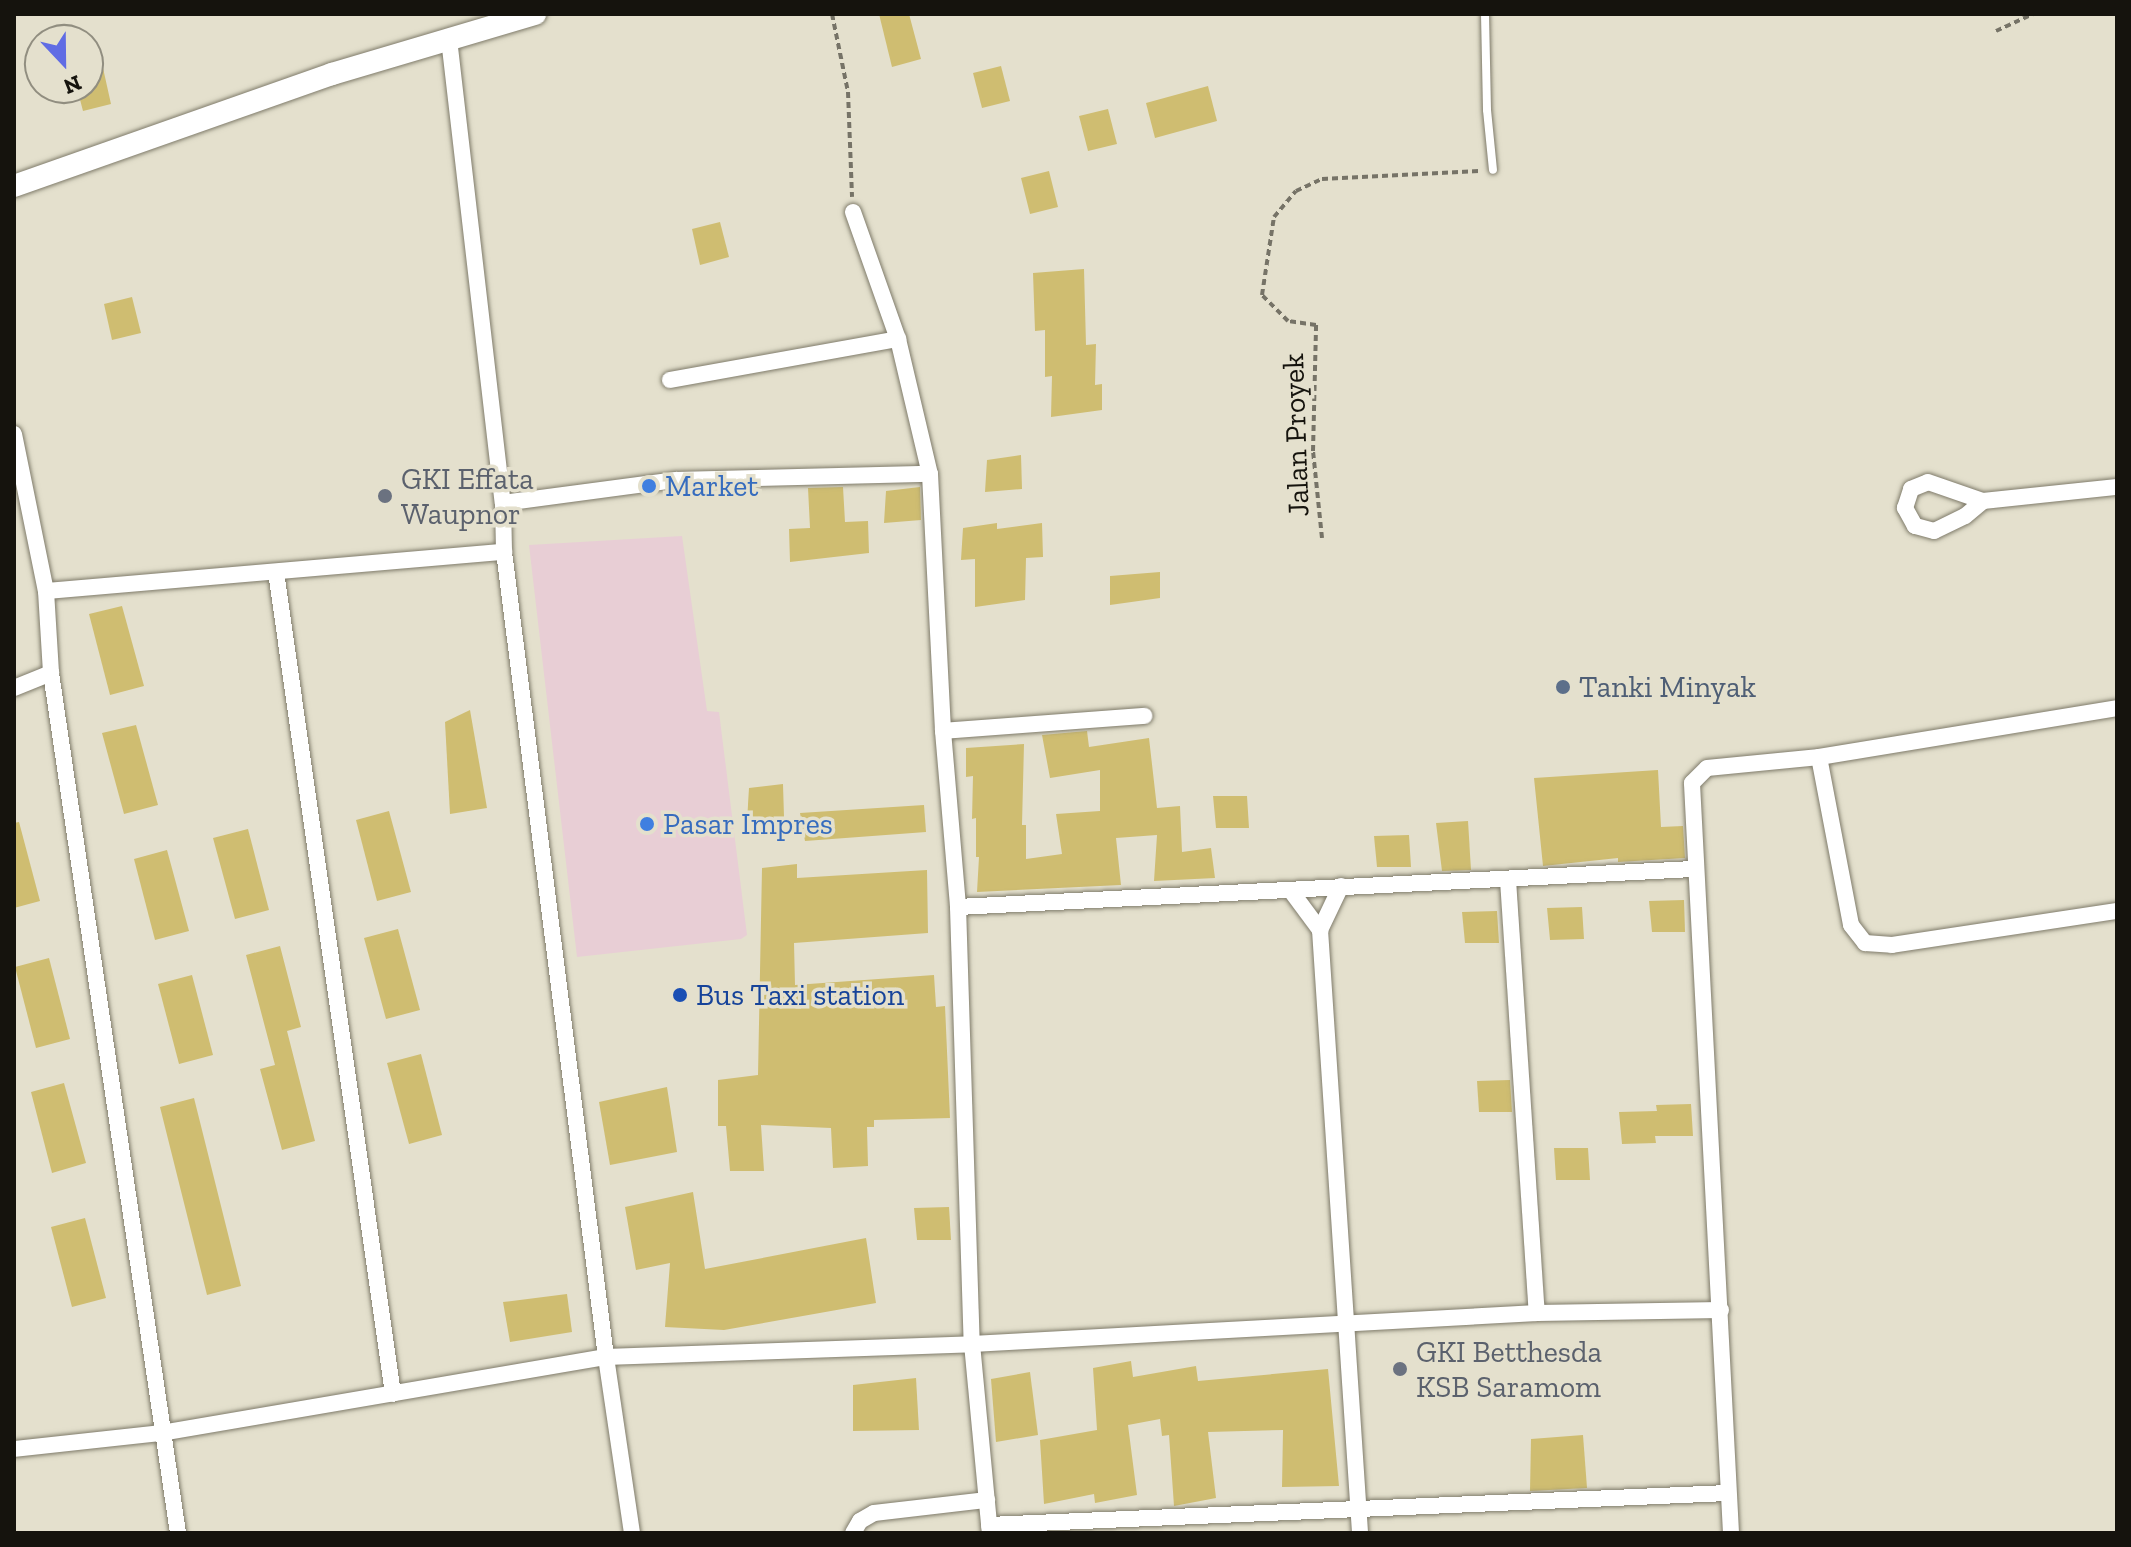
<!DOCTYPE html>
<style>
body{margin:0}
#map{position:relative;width:2131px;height:1547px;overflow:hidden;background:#e4e0cd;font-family:"Zilla Slab",serif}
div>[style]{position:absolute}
.commercial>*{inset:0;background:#e8ced5}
.building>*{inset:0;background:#cfbd71}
.path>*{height:4px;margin-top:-2px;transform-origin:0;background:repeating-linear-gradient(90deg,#767367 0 6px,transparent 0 10px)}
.roads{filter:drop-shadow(0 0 2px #7f7b6a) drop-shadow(0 0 2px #7f7b6a)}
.lane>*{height:8px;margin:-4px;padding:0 4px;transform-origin:4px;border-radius:4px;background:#fff}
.street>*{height:16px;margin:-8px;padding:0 8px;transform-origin:8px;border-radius:8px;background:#fff}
.secondary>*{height:22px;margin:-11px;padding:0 11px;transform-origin:11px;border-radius:11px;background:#fff}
.dots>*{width:22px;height:22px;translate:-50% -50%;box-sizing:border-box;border:4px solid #e4e0cd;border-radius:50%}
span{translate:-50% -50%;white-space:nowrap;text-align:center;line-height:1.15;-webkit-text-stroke:7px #e4e0cd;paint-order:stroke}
.street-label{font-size:30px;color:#15130d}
.worship-label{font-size:30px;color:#5b616d}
.left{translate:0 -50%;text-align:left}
.shop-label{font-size:30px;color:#366cbe}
.service-label{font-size:30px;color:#4e5e75}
.transit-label{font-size:30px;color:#164399}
.frame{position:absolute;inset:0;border:16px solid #15130d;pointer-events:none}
.north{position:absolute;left:24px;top:24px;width:80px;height:80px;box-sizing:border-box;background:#e4e0cd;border:2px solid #918e80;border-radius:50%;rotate:158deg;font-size:22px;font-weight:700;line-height:32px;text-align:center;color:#15130d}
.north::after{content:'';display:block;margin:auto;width:28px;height:36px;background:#606ce4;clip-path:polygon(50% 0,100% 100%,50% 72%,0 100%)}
</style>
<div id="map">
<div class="commercial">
<div style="clip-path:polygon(682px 536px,707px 711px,719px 712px,747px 935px,741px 939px,577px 957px,529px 545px)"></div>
</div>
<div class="building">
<div style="clip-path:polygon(879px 14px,909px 14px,921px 59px,892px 67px)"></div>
<div style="clip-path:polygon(1001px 66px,1010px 101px,982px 108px,973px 73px)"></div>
<div style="clip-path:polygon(103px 68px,111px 104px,83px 111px,77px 88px,88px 88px,88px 72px)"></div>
<div style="clip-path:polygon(1208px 86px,1217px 121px,1155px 138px,1146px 103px)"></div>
<div style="clip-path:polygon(1108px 109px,1117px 144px,1088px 151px,1079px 116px)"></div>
<div style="clip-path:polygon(1049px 171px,1058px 207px,1030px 214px,1021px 178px)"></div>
<div style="clip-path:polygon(720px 222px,729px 257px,700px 265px,692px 229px)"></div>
<div style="clip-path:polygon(1084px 269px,1086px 345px,1096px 344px,1095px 385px,1102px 384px,1102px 410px,1051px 417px,1052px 376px,1045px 377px,1045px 330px,1035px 331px,1033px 273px)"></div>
<div style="clip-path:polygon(132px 297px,141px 333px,112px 340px,104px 304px)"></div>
<div style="clip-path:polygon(1021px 455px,1022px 489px,985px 492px,987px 460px)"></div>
<div style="clip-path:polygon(843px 487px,845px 522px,868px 521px,869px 553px,790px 562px,789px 529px,810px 528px,808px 488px)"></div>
<div style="clip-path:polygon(920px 487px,921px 520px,884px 523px,886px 491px)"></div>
<div style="clip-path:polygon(997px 523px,997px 529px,1042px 523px,1043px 557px,1026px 558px,1025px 600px,975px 607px,975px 559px,961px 560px,963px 528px)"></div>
<div style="clip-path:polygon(1160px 572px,1160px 598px,1110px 605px,1110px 576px)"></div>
<div style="clip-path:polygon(122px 606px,144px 686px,110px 695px,89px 614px)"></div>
<div style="clip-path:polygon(470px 710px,487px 808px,450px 814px,445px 722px)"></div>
<div style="clip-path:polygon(136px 725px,158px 805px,124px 814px,102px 733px)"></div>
<div style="clip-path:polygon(1087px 731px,1089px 747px,1149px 738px,1157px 808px,1180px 806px,1182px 852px,1211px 848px,1215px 878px,1154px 881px,1157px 835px,1116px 838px,1121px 885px,977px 892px,979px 857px,976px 857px,976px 818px,972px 819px,973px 776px,966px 777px,966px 748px,1024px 744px,1022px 825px,1026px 825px,1026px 859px,1062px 854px,1056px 814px,1100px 811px,1100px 770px,1050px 778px,1042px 735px)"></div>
<div style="clip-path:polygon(1658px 770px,1661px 827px,1683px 826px,1685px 858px,1618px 862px,1618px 858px,1543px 866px,1534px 778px)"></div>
<div style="clip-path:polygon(783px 784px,784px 817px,747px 821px,749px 788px)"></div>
<div style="clip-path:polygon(1213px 796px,1247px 796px,1249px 828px,1216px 828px)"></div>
<div style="clip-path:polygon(924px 805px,926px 832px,805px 841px,800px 813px)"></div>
<div style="clip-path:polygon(389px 811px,411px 892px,377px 901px,356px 820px)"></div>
<div style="clip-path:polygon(1468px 821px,1471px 870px,1442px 871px,1436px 823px)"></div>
<div style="clip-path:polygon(19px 822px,40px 901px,14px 908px,14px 823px)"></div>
<div style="clip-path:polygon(248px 829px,269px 910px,235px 919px,213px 838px)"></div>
<div style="clip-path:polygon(1409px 835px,1411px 867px,1377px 867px,1374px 836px)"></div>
<div style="clip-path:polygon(167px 850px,189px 931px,155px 940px,134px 859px)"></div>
<div style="clip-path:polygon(797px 864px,797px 878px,927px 870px,928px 933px,794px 943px,795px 985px,934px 975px,936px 1007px,945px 1006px,950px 1118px,874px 1120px,874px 1127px,867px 1127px,868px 1166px,833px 1168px,831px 1128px,761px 1125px,764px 1171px,730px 1171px,726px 1126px,718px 1126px,718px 1080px,758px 1075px,762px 868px)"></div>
<div style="clip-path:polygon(1684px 900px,1685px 932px,1652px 932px,1649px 901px)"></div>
<div style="clip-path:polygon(1582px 907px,1584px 939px,1550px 940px,1547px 908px)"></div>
<div style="clip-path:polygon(1497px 911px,1499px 943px,1465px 943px,1462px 912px)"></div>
<div style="clip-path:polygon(398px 929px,420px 1010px,386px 1019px,364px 938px)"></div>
<div style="clip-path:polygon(280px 946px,301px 1027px,287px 1031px,315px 1141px,282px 1150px,260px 1069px,275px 1065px,246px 955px)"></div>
<div style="clip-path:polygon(49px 958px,70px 1039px,36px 1048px,15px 967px)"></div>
<div style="clip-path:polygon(192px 975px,213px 1055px,179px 1064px,158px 984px)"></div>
<div style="clip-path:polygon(421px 1054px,442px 1135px,409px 1144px,387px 1063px)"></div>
<div style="clip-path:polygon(1510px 1080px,1512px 1112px,1479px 1112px,1477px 1081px)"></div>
<div style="clip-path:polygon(64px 1083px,86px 1163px,52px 1173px,31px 1092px)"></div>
<div style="clip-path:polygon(667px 1087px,677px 1152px,610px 1165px,599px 1102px)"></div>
<div style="clip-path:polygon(194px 1098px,241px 1286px,207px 1295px,160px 1107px)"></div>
<div style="clip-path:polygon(1691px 1104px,1693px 1136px,1655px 1136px,1656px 1143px,1622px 1144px,1619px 1112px,1657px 1111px,1656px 1105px)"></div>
<div style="clip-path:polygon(1554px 1148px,1588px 1148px,1590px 1180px,1556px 1180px)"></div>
<div style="clip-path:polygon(693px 1192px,705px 1269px,866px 1238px,876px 1303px,724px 1330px,665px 1327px,670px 1263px,636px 1270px,625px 1207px)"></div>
<div style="clip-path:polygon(949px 1207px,951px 1240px,917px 1240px,914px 1208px)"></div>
<div style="clip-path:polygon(85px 1218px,106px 1298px,72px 1307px,51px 1227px)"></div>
<div style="clip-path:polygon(567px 1294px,572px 1332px,510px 1342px,503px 1302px)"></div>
<div style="clip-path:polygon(1131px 1361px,1133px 1377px,1196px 1366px,1198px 1381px,1328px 1369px,1339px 1486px,1282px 1487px,1283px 1430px,1208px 1432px,1216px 1498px,1174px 1506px,1169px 1435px,1162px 1436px,1160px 1419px,1128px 1425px,1137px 1495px,1095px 1503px,1094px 1494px,1044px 1504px,1040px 1440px,1097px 1430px,1093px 1368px)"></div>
<div style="clip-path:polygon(1030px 1372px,1038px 1435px,996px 1442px,991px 1379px)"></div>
<div style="clip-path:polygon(916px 1378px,919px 1430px,853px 1431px,853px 1385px)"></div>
<div style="clip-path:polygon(1583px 1435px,1587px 1488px,1530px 1491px,1531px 1439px)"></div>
</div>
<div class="path">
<div style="left:832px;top:14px;width:80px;rotate:78.4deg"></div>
<div style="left:848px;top:92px;width:105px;rotate:87.8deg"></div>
<div style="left:1996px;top:31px;width:41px;rotate:-24.7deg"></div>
<div style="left:1322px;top:538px;width:87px;rotate:-95.9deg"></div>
<div style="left:1313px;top:451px;width:126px;rotate:-88.6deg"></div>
<div style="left:1316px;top:325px;width:28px;rotate:-172deg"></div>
<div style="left:1288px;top:321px;width:37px;rotate:-135deg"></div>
<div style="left:1262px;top:295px;width:79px;rotate:-81.3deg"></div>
<div style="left:1274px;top:217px;width:34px;rotate:-50deg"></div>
<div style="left:1296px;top:191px;width:29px;rotate:-25deg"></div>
<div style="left:1322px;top:179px;width:157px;rotate:-2.9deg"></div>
</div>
<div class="roads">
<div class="lane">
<div style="left:1485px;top:14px;width:96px;rotate:88.8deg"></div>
<div style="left:1487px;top:110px;width:60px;rotate:84.3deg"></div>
</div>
<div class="street">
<div style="left:449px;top:39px;width:467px;rotate:83.4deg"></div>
<div style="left:503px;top:503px;width:49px;rotate:88.8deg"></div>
<div style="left:504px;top:552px;width:811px;rotate:82.78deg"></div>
<div style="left:606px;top:1357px;width:178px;rotate:81.6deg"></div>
<div style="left:853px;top:212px;width:135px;rotate:70.5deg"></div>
<div style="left:898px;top:339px;width:139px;rotate:76.7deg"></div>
<div style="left:930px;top:474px;width:257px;rotate:87.1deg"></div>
<div style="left:943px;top:731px;width:177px;rotate:85.1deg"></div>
<div style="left:958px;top:907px;width:437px;rotate:88.2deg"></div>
<div style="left:972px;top:1344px;width:190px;rotate:84.6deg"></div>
<div style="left:670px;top:380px;width:232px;rotate:-10.2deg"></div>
<div style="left:14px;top:434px;width:160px;rotate:78.5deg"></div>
<div style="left:46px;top:591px;width:82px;rotate:86.5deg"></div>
<div style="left:51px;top:673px;width:869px;rotate:81.6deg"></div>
<div style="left:1983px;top:501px;width:23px;rotate:140deg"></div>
<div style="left:1965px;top:516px;width:34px;rotate:154deg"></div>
<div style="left:1934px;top:531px;width:20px;rotate:-165deg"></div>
<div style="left:1915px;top:526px;width:21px;rotate:-119deg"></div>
<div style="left:1905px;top:508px;width:20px;rotate:-72deg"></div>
<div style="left:1911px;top:489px;width:18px;rotate:-22deg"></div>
<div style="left:1928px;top:482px;width:58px;rotate:19.1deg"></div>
<div style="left:1983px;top:501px;width:135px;rotate:-6deg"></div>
<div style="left:503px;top:503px;width:175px;rotate:-7.6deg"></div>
<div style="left:676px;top:480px;width:254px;rotate:-1.4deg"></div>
<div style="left:276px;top:572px;width:830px;rotate:81.9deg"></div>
<div style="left:46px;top:591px;width:460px;rotate:-4.9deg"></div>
<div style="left:14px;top:688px;width:40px;rotate:-22deg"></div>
<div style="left:943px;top:731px;width:202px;rotate:-4.3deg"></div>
<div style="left:1819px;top:757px;width:171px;rotate:79.2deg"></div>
<div style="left:1851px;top:925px;width:23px;rotate:52deg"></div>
<div style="left:1865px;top:943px;width:27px;rotate:4deg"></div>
<div style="left:1892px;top:945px;width:228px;rotate:-8.6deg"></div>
<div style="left:1508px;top:880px;width:434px;rotate:86.2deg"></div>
<div style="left:1341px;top:886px;width:49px;rotate:115.5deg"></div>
<div style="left:1320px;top:930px;width:604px;rotate:86.2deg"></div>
<div style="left:1291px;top:891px;width:49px;rotate:53.4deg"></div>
<div style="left:958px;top:907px;width:737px;rotate:-2.96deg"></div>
<div style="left:14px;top:1449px;width:148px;rotate:-6.2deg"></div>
<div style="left:161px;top:1433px;width:451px;rotate:-9.7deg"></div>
<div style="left:606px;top:1357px;width:366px;rotate:-2deg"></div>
<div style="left:972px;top:1344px;width:566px;rotate:-3.14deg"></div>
<div style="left:1537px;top:1313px;width:184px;rotate:-0.9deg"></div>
<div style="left:989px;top:1525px;width:740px;rotate:-2.48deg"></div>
<div style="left:853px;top:1533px;width:14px;rotate:-60deg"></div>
<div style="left:860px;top:1521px;width:16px;rotate:-30deg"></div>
<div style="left:874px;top:1513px;width:114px;rotate:-6.6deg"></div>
<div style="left:1731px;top:1533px;width:751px;rotate:-92.98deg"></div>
<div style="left:1692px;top:783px;width:21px;rotate:-45deg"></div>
<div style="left:1707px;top:768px;width:113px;rotate:-5.6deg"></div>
<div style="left:1819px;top:757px;width:302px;rotate:-9.3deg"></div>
</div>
<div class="secondary">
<div style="left:14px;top:186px;width:337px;rotate:-19.4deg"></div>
<div style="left:332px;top:74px;width:212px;rotate:-16.5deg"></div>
</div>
</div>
<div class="dots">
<div style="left:649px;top:486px;background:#3f7fe0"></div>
<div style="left:385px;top:496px;background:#6b7280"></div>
<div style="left:1563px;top:687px;background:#5c6f8a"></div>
<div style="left:647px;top:824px;background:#3f7fe0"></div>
<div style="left:680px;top:995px;background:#1a4fb4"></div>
<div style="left:1400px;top:1369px;background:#6b7280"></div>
</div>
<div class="street-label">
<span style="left:1296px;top:435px;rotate:-92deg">Jalan Proyek</span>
</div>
<div class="worship-label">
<span class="left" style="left:401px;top:496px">GKI Effata<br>Waupnor</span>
<span class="left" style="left:1416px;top:1369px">GKI Betthesda<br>KSB Saramom</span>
</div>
<div class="shop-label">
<span class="left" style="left:665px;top:486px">Market</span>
<span class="left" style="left:663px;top:824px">Pasar Impres</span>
</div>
<div class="service-label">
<span class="left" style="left:1579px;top:687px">Tanki Minyak</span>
</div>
<div class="transit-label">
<span class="left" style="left:696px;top:995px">Bus Taxi station</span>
</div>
<div class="frame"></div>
<div class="north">N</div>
</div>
